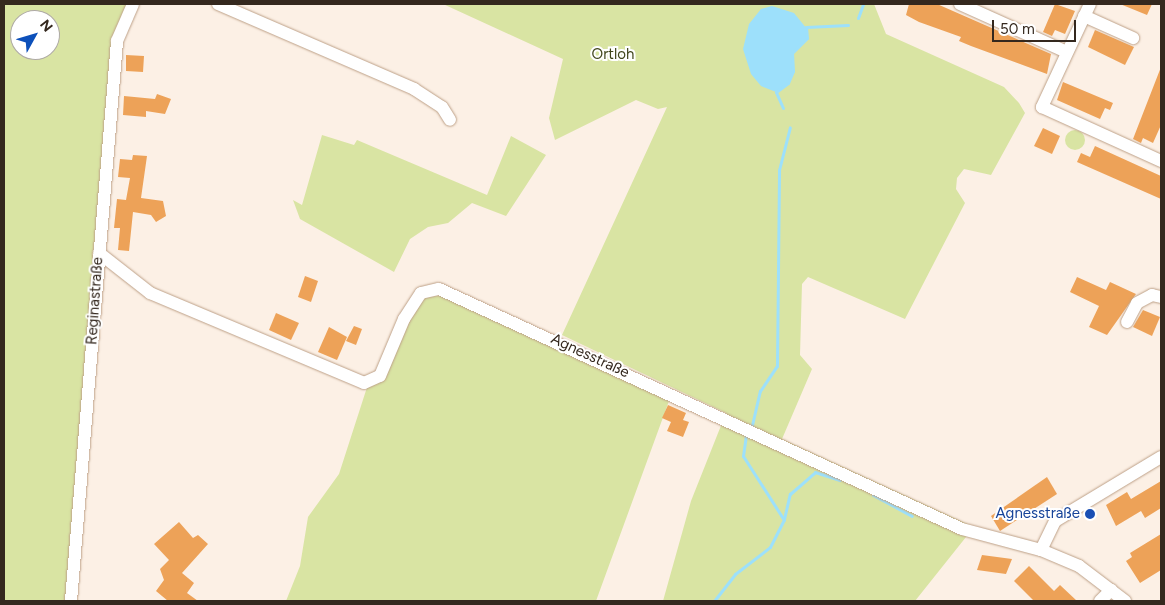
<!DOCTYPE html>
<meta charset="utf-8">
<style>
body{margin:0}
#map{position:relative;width:1165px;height:605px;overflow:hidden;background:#fcf0e5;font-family:Figtree,sans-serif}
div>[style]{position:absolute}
.green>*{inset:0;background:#d9e4a3}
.round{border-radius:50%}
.water>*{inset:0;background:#9de0fb}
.stream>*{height:3px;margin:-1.5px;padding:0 1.5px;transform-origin:1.5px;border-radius:1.5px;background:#9de0fb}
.building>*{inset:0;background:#eda258}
.roads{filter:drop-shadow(0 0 1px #bda087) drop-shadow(0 0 1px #bda087)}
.minor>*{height:12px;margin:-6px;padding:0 6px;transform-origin:6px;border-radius:6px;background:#fff}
.dots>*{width:14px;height:14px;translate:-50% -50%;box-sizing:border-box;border:2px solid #fff;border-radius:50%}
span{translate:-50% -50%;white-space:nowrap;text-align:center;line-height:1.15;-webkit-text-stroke:4px #fff;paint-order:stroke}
.park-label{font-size:15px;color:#41461c}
.street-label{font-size:15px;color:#34281e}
.transit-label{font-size:15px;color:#164399}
.right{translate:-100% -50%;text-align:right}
.frame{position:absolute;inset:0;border:5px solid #34281e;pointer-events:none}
.north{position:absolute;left:10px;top:10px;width:50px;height:50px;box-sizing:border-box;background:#fff;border:1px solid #aea9a5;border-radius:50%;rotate:51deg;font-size:14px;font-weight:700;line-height:20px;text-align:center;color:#34281e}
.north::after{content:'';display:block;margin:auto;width:18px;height:22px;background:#0d50ba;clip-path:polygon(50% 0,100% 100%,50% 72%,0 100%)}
.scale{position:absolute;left:992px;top:20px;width:84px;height:22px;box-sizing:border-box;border:2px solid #34281e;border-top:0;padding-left:6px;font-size:15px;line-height:18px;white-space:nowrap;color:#34281e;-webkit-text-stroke:4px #fff;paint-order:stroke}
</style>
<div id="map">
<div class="green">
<div style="clip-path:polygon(evenodd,4px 4px,131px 4px,115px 41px,69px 601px,4px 601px,4px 4px,20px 20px,50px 20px,50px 50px,20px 50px,20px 20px)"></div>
<div style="clip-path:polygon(443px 4px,874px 4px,886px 34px,1004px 87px,1019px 103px,1025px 113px,991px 175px,964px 169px,957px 178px,956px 189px,965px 203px,905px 319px,808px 277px,802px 284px,800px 355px,812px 369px,782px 439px,974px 527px,915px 601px,663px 601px,691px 501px,726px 413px,562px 335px,667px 107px,658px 109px,636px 100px,555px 140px,549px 118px,563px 59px)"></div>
<div class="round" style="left:1065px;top:130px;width:20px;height:20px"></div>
<div style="clip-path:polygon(322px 135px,354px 145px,357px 140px,487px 195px,511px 136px,546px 155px,506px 216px,472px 203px,448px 223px,428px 227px,410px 239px,394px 272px,300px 219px,293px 200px,302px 205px)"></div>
<div style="clip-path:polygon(443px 295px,669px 401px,596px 601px,286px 601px,300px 566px,308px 517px,339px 474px,370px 378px,379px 380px,416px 299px)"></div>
</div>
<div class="water">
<div style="clip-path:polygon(772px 6px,794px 13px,807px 29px,807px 38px,792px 53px,793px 71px,788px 83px,776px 92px,761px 86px,751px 74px,743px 49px,749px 24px,761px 9px)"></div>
</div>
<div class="stream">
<div style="left:858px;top:18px;width:15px;rotate:-70deg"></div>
<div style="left:783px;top:108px;width:17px;rotate:-114deg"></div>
<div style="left:776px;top:92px;width:15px;rotate:-37deg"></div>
<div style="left:788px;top:83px;width:13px;rotate:-67deg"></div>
<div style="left:793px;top:71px;width:18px;rotate:-93deg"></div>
<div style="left:792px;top:53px;width:21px;rotate:-45deg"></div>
<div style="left:807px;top:38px;width:11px;rotate:-95deg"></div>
<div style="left:806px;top:27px;width:42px;rotate:-2.7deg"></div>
<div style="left:752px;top:425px;width:35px;rotate:-77deg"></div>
<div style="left:760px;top:391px;width:30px;rotate:-56deg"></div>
<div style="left:777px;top:366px;width:196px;rotate:-89.4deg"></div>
<div style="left:779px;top:170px;width:44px;rotate:-75.7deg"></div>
<div style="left:873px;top:495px;width:44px;rotate:28.3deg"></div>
<div style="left:784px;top:519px;width:26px;rotate:-77deg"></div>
<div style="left:790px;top:494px;width:33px;rotate:-41deg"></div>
<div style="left:815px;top:472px;width:26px;rotate:18deg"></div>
<div style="left:714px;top:601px;width:34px;rotate:-52deg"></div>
<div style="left:735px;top:574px;width:44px;rotate:-37.6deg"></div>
<div style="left:770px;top:547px;width:30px;rotate:-63deg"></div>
<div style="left:784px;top:520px;width:76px;rotate:-122.6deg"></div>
<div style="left:743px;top:456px;width:21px;rotate:-82deg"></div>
</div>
<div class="building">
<div style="clip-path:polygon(909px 4px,937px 4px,1051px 54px,1047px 74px,971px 46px,959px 41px,961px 37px,919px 22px,906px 15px)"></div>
<div style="clip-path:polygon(1055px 4px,1075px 11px,1065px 34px,1055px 30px,1052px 36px,1043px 32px)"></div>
<div style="clip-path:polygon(1120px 4px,1152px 4px,1147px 15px)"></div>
<div style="clip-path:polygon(1095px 30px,1134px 47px,1125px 65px,1088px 47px)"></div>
<div style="clip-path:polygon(126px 55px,144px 56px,143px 72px,126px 71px)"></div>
<div style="clip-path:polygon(1161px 67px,1161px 125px,1153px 143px,1143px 138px,1141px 143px,1133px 139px)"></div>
<div style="clip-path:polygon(1063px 82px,1113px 103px,1110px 110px,1105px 108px,1100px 119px,1057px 100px)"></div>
<div style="clip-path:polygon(157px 94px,171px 99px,165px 114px,146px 111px,146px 117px,123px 115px,124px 96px,155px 99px)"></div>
<div style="clip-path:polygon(1043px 128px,1060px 136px,1052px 154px,1034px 146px)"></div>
<div style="clip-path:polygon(1095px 146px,1161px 176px,1161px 199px,1077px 162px,1081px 153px,1090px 157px)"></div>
<div style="clip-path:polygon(133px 155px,147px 156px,141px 198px,163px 201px,166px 216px,156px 222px,151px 215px,133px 212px,129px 251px,118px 250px,120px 228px,114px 228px,117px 199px,126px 200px,130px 178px,118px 177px,120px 159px,132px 160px)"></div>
<div style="clip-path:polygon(305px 276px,318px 281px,311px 302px,298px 297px)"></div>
<div style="clip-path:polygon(1077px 277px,1106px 290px,1110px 282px,1136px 294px,1107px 335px,1089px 327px,1099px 306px,1070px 292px)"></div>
<div style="clip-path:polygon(1143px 310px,1160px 317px,1152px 336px,1133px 327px)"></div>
<div style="clip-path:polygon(276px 313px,299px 323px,291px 340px,269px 330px)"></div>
<div style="clip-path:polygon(354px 326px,362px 329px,356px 345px,346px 341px)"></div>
<div style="clip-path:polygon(329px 327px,347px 337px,337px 360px,318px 352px)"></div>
<div style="clip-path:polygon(668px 405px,686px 413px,683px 420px,689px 422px,683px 437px,667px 431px,671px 422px,662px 418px)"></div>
<div style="clip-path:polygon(1047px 477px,1057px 494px,1000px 531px,991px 516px)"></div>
<div style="clip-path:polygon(1161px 481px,1161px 508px,1145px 518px,1141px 511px,1116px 526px,1106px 505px,1127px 492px,1131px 499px)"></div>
<div style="clip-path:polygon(179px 522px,193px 538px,198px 535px,208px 544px,182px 573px,194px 583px,187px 593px,198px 601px,168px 601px,156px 591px,164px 580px,160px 569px,169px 560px,154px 544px)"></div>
<div style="clip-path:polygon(1161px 534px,1161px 570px,1140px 583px,1126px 561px,1132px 557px,1130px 553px)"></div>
<div style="clip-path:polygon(982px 555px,1012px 559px,1006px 574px,977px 570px)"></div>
<div style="clip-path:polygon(1029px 566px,1054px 591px,1060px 585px,1077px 601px,1034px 601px,1014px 581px)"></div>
</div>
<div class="roads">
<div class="minor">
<div style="left:218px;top:4px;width:214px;rotate:23.4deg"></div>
<div style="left:414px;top:89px;width:33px;rotate:33deg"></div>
<div style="left:442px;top:107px;width:15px;rotate:58deg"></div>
<div style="left:960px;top:4px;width:117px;rotate:24.2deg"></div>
<div style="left:1090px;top:4px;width:114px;rotate:115deg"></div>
<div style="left:1042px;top:107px;width:131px;rotate:24.4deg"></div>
<div style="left:1084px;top:16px;width:54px;rotate:24.2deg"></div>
<div style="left:99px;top:253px;width:65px;rotate:38.1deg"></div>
<div style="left:150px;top:293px;width:232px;rotate:22.8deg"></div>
<div style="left:364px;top:383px;width:17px;rotate:-24deg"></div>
<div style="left:380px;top:376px;width:62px;rotate:-67.2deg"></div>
<div style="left:404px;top:319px;width:31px;rotate:-57deg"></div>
<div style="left:421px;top:293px;width:18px;rotate:-13deg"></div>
<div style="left:439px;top:289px;width:575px;rotate:24.65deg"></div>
<div style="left:962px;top:529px;width:82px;rotate:14.9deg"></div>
<div style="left:1041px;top:550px;width:41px;rotate:22.8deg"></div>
<div style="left:1079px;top:566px;width:58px;rotate:37.3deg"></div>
<div style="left:1127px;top:322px;width:21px;rotate:-62deg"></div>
<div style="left:1137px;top:303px;width:17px;rotate:-28deg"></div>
<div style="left:1152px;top:295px;width:9px;rotate:13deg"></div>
<div style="left:1041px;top:550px;width:32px;rotate:-64deg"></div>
<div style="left:1055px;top:521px;width:124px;rotate:-31.1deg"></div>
<div style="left:71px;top:601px;width:562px;rotate:-85.3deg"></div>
<div style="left:117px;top:41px;width:40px;rotate:-66.6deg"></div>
<div style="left:1100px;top:601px;width:16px;rotate:-45deg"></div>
</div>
</div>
<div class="dots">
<div style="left:1090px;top:514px;background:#1a4fb4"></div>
</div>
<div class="park-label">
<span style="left:613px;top:55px">Ortloh</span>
</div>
<div class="street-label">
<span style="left:95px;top:301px;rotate:-86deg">Reginastraße</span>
<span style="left:590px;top:356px;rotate:25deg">Agnesstraße</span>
</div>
<div class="transit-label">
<span class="right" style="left:1080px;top:514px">Agnesstraße</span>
</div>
<div class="frame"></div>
<div class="north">N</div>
<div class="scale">50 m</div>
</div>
